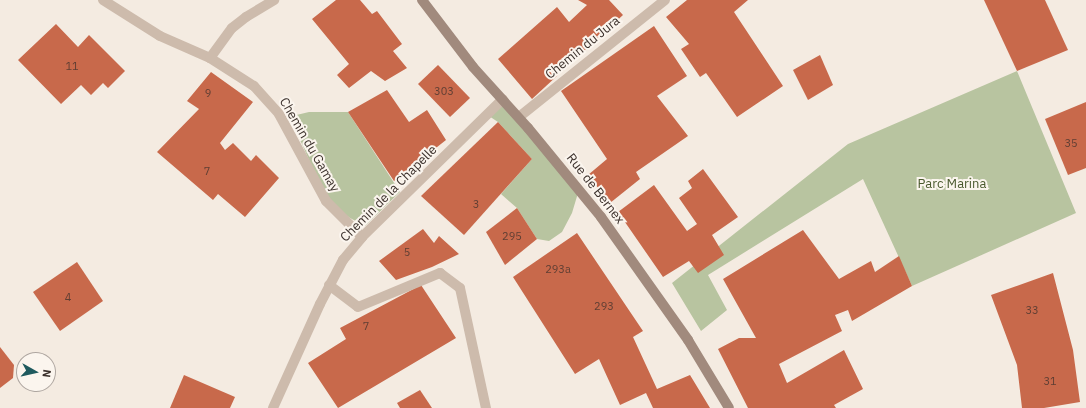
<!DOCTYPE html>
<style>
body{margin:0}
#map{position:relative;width:1086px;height:408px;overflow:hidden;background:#f4ebe1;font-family:"IBM Plex Sans",sans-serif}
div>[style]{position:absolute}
.green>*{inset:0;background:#b8c4a0}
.building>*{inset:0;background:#c8694b}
.lane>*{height:10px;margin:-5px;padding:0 5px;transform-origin:5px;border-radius:5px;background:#cdbbac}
.street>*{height:10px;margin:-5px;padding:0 5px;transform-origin:5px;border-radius:5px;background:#cdbbac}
.secondary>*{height:10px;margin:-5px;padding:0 5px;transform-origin:5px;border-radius:5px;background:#a18a7d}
span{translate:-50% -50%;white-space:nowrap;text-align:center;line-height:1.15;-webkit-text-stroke:4px #fbf5ee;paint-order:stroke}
.number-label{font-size:11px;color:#5e3e33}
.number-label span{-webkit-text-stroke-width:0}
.street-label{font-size:13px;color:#3b302b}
.park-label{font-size:13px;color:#4a5a2e}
.north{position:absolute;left:16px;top:352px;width:40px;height:40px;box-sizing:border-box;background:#fbf5ee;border:1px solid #aea6a0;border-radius:50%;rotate:98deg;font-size:11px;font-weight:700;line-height:16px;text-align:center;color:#3b302b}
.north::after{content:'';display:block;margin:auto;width:14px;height:18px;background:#1f5a5e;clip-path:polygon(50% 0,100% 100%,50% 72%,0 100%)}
</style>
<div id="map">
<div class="green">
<div style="clip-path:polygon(1017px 71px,1076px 213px,912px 286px,863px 179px,708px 275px,727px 310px,701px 331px,672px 283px,848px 144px)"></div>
<div style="clip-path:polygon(503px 103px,578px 193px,572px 213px,562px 232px,549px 241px,537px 239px,517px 208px,501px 194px,532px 159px,498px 122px,489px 116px)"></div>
<div style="clip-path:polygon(309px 112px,348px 112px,400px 192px,365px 226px,350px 218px,336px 208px,318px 181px,302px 144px,288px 117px)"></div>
</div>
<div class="building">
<div style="clip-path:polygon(336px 0,360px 0,372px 14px,377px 11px,402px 44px,393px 51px,407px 68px,385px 81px,371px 71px,349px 88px,337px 75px,349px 64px,312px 19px)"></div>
<div style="clip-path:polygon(578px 0,609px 0,623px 15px,532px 99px,498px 59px,557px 7px,569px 22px,587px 5px)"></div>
<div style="clip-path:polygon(687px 0,748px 0,734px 12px,783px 86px,737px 117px,706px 73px,700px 77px,681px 49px,689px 44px,666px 17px)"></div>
<div style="clip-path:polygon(984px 0,1045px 0,1068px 50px,1017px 71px)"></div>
<div style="clip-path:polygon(56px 24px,78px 47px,89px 35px,125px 71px,108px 88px,103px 83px,91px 95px,81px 85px,61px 104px,18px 60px)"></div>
<div style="clip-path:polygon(654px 26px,687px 76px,657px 96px,688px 136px,636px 172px,640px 179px,610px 203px,588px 175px,607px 159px,561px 91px)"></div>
<div style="clip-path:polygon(820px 55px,833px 85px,808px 100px,793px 70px)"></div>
<div style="clip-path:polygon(438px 65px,470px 98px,450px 117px,418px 84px)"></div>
<div style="clip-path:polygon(211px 72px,253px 102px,220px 143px,225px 150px,233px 143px,251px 161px,256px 155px,279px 178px,245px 217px,218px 194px,213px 200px,157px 152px,199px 109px,187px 101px)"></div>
<div style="clip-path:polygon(387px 90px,409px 122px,427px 110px,446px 140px,394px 181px,348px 112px)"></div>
<div style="clip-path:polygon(1086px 102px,1086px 168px,1068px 175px,1045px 119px)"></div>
<div style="clip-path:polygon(498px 122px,532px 159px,464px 235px,421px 196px)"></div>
<div style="clip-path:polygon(703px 169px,738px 217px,712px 235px,724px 255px,698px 273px,689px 261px,663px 277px,618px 212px,654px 185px,687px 231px,697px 224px,679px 198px,692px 188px,688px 181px)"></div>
<div style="clip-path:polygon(517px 208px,537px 239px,505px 265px,486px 232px)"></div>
<div style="clip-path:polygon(423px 229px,434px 243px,439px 236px,459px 254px,432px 267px,396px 280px,379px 261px)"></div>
<div style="clip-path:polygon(803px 230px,839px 279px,871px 261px,875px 272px,899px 256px,912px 286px,852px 321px,848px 310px,835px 315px,842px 331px,779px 364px,787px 383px,844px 350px,863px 389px,834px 405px,836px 408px,748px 408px,718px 349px,739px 338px,756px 338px,723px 279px)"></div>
<div style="clip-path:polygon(577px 233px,643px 331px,633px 337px,657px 389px,690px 375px,710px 408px,653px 408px,646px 393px,620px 405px,599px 359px,575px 374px,513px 277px)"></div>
<div style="clip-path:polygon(77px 262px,103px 301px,60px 331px,33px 292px)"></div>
<div style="clip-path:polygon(1053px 273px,1073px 350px,1080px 402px,1044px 408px,1022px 408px,1017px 365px,991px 295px)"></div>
<div style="clip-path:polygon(421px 285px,456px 338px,338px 408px,308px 363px,346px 339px,340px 328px)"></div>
<div style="clip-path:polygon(0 347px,14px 365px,13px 378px,0 388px)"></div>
<div style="clip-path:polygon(184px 375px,235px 397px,230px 408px,170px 408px)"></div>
<div style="clip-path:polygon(420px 390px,432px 408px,400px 408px,397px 403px)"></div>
</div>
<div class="lane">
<div style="left:329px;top:285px;width:36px;rotate:37deg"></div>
<div style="left:358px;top:307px;width:89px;rotate:-22.5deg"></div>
<div style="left:440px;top:273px;width:25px;rotate:37deg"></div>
<div style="left:460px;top:288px;width:123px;rotate:77.8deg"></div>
</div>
<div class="street">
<div style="left:103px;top:0;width:67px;rotate:32.3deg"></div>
<div style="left:160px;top:36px;width:55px;rotate:23.7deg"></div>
<div style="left:210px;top:58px;width:52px;rotate:32.5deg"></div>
<div style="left:254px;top:86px;width:38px;rotate:48deg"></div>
<div style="left:279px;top:114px;width:99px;rotate:61.6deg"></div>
<div style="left:326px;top:201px;width:51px;rotate:45deg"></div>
<div style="left:210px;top:58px;width:37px;rotate:-54deg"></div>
<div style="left:232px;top:28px;width:18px;rotate:-38deg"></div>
<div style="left:246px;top:17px;width:33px;rotate:-31deg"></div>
<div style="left:519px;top:117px;width:187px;rotate:-38.7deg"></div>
<div style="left:273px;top:408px;width:114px;rotate:-65.7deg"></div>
<div style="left:320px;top:304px;width:50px;rotate:-62.4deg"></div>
<div style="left:343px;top:260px;width:30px;rotate:-50deg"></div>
<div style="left:362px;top:237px;width:197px;rotate:-44.4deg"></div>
</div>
<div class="secondary">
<div style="left:422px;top:0;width:84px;rotate:52.7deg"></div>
<div style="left:473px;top:67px;width:82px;rotate:48deg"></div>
<div style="left:528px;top:128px;width:115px;rotate:50.6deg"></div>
<div style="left:601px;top:217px;width:151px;rotate:54.7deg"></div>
<div style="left:688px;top:340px;width:79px;rotate:58.9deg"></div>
</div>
<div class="number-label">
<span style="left:72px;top:66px">11</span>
<span style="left:444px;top:91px">303</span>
<span style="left:208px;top:93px">9</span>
<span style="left:1071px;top:143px">35</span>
<span style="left:207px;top:171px">7</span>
<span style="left:476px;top:204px">3</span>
<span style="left:512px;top:236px">295</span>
<span style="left:407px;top:252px">5</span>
<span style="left:558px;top:269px">293a</span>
<span style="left:68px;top:297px">4</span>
<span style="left:604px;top:306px">293</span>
<span style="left:1032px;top:310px">33</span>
<span style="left:366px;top:326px">7</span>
<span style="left:1050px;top:381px">31</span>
</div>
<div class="street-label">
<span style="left:583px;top:48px;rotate:-39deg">Chemin du Jura</span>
<span style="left:309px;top:145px;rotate:60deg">Chemin du Gamay</span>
<span style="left:595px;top:189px;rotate:52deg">Rue de Bernex</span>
<span style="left:389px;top:194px;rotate:-45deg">Chemin de la Chapelle</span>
</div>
<div class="park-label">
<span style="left:952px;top:184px">Parc Marina</span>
</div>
<div class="north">N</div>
</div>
